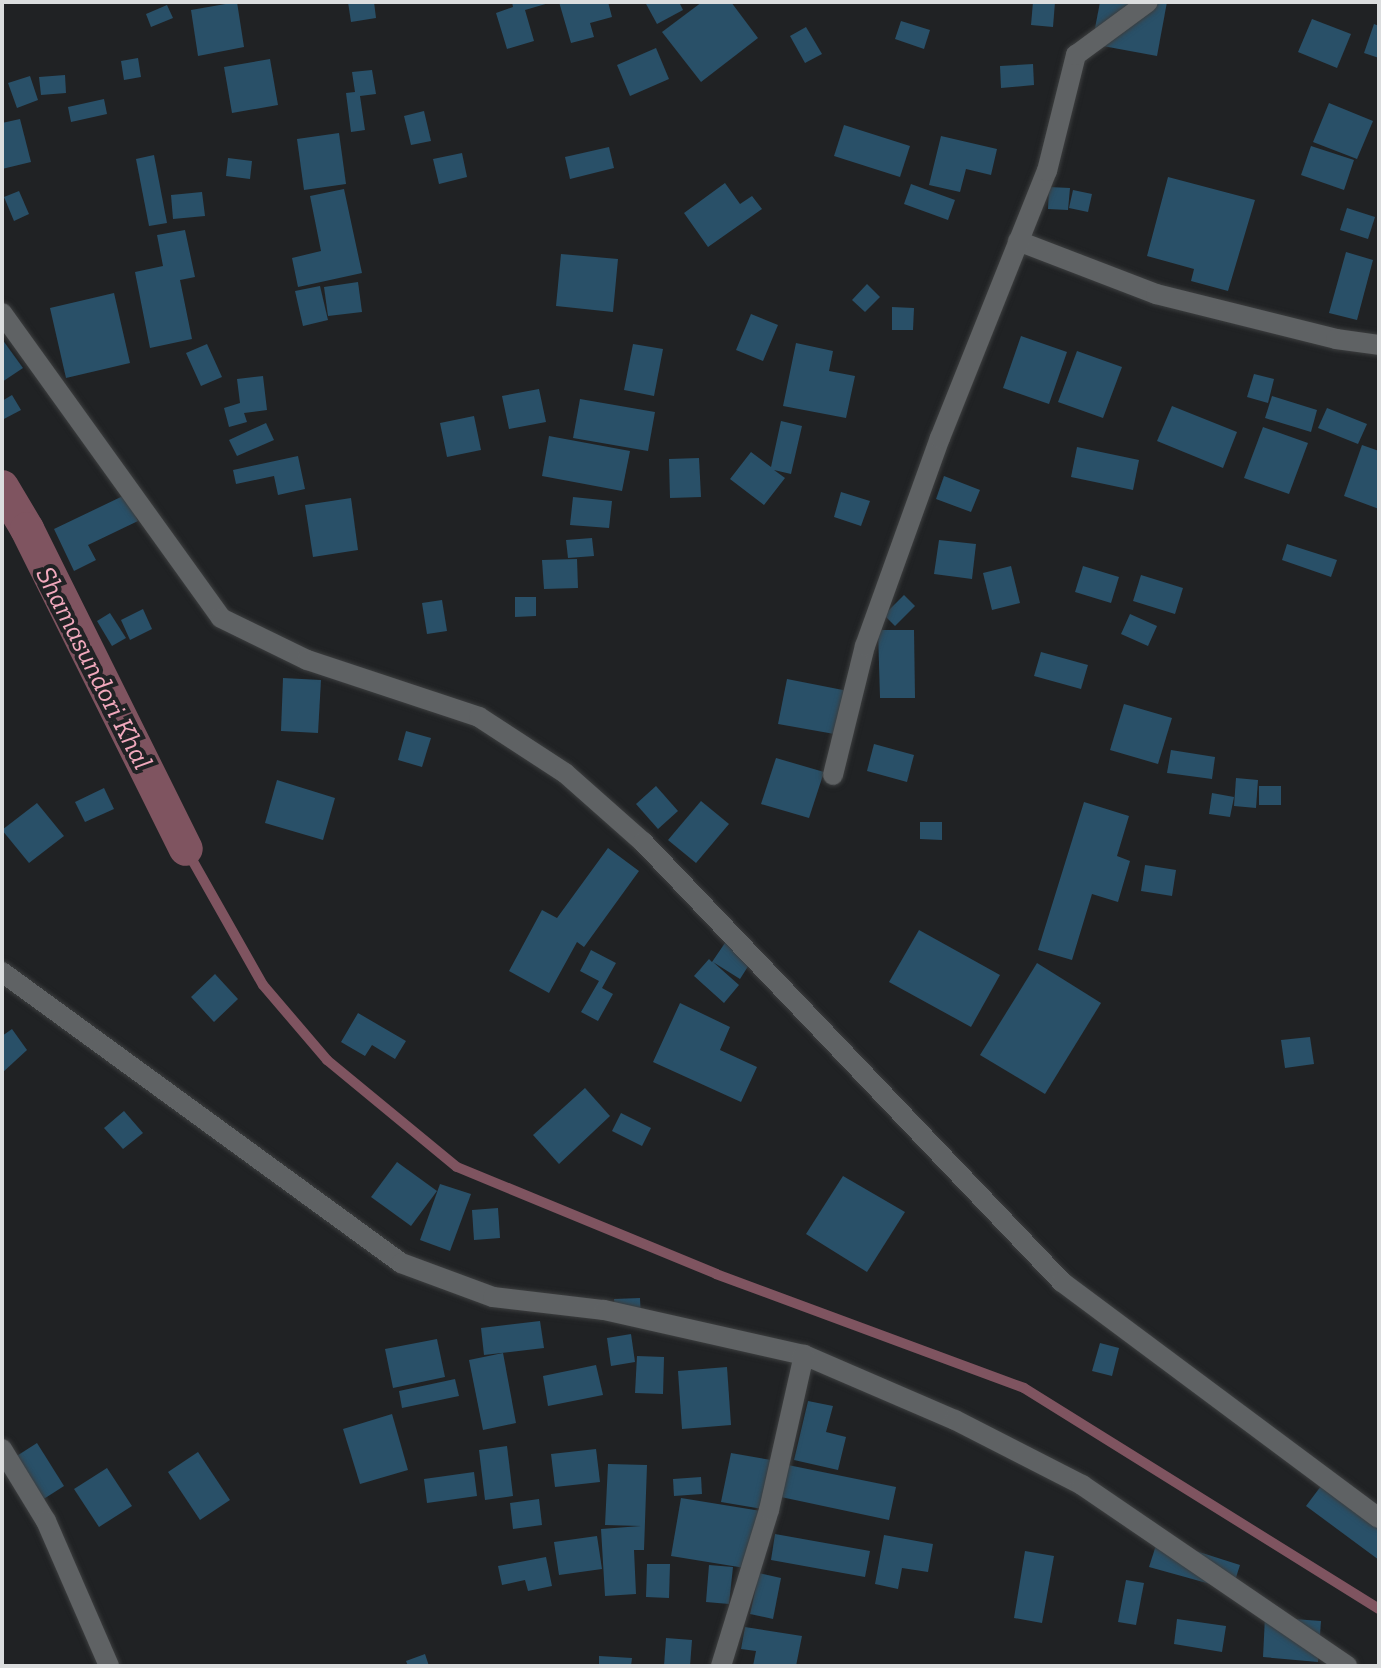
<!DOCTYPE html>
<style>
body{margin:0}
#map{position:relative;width:1381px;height:1668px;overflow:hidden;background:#202224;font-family:"Zilla Slab",serif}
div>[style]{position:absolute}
.stream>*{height:10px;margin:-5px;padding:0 5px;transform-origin:5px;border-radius:5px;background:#7f5460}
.canal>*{height:34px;margin:-17px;padding:0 17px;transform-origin:17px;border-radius:17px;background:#7f5460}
.building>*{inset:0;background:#295068}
.roads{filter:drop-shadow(0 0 2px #3c3e3f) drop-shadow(0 0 2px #3c3e3f)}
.minor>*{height:20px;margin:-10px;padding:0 10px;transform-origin:10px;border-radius:10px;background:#5f6264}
span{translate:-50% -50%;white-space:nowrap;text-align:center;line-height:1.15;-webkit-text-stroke:8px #202224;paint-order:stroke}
.water-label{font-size:28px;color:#f2a9bd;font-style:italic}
.frame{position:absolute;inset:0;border:4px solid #dbddde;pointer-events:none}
</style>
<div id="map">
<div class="stream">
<div style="left:186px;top:849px;width:156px;rotate:60.5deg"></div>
<div style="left:263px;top:985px;width:99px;rotate:49.5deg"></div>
<div style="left:327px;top:1060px;width:168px;rotate:39.5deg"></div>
<div style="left:457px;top:1167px;width:280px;rotate:22.4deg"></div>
<div style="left:716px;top:1274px;width:328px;rotate:20.3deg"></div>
<div style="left:1024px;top:1388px;width:418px;rotate:31.9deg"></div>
</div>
<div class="canal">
<div style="left:2px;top:487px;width:49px;rotate:59.2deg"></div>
<div style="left:27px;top:529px;width:357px;rotate:63.6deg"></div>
</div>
<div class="building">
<div style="clip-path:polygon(237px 2px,244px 47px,198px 56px,191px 10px)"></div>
<div style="clip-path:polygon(348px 2px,374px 2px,376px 18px,351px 22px)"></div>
<div style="clip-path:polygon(512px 2px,549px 3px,525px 10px,534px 41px,507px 49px,496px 13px,513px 7px)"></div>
<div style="clip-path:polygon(559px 2px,608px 2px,612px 17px,590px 23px,594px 37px,571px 43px)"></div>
<div style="clip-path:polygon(645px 2px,679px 2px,683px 10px,657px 24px)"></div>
<div style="clip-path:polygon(702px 2px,731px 2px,758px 38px,701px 82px,662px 32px)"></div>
<div style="clip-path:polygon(1033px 2px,1055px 2px,1053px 27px,1031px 25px)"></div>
<div style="clip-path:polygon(1100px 2px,1167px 2px,1157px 56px,1092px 44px)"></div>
<div style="clip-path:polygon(167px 5px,173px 18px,151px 27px,146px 14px)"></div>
<div style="clip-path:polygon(1312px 19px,1351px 34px,1337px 68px,1298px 52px)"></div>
<div style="clip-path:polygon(901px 21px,930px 30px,924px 49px,895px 39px)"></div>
<div style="clip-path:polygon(1374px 24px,1379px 26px,1379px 58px,1364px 53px)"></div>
<div style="clip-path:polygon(806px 27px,822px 54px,805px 63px,790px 36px)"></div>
<div style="clip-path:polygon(656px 48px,669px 79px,630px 96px,617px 65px)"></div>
<div style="clip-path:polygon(138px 58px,141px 77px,124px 80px,121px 61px)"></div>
<div style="clip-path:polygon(270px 59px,278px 105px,232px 113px,224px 67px)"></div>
<div style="clip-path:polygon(1033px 64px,1034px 85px,1001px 88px,1000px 66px)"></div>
<div style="clip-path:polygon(372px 70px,376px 94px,360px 96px,365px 130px,351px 132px,346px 93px,355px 92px,352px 72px)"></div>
<div style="clip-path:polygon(65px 75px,66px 93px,41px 95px,39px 77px)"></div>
<div style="clip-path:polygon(30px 76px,38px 100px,17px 108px,8px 83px)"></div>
<div style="clip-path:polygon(104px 99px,107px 114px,71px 122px,68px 107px)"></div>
<div style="clip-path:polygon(1329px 103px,1373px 121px,1357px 159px,1313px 142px)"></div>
<div style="clip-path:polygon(424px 111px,431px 141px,411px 145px,404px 116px)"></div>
<div style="clip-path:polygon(20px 119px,31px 162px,2px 169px,2px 123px)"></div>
<div style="clip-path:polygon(844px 125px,910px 146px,900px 177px,834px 156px)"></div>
<div style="clip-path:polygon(339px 133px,346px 184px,304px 190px,297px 139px)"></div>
<div style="clip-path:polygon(941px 136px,997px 149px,991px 175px,966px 169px,960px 192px,929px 185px)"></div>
<div style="clip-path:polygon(1311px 146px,1354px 160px,1344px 190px,1301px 175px)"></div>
<div style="clip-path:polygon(609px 147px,614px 168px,570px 179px,565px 157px)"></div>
<div style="clip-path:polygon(462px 153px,467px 177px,439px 184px,433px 159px)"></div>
<div style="clip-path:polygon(154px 155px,167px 223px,149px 226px,136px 159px)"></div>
<div style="clip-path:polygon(228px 158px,252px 161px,250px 179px,226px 176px)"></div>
<div style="clip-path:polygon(1168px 177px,1255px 200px,1228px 291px,1191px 281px,1194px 269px,1147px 256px)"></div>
<div style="clip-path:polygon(725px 183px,740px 204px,752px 196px,762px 209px,708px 247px,684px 213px)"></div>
<div style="clip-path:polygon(911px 184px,955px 200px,948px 220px,904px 204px)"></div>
<div style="clip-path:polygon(1049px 187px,1070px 188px,1068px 210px,1048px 209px)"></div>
<div style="clip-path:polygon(344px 189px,362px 273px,298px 287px,292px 258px,321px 251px,310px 196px)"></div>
<div style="clip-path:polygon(1073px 190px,1092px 194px,1088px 212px,1069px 208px)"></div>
<div style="clip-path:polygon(19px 191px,29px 214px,14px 221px,4px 197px)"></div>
<div style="clip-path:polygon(202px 192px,205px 216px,173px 219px,171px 195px)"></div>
<div style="clip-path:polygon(1347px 208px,1375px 217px,1368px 239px,1340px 230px)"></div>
<div style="clip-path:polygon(185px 230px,195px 277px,180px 280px,192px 339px,150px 348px,135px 272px,163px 266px,157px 235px)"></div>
<div style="clip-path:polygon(1346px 252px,1373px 260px,1357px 320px,1329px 313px)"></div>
<div style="clip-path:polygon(561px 254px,618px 259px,613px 312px,556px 306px)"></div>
<div style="clip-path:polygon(358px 282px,362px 312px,328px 316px,324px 287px)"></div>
<div style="clip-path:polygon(867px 284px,880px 297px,865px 312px,852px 300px)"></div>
<div style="clip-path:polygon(320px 286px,328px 320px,303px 326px,295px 291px)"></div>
<div style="clip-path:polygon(114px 293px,130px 363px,66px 378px,50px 308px)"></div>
<div style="clip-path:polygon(892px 307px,914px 308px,913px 330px,892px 330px)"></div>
<div style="clip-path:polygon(751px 314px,778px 325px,763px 361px,736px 350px)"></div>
<div style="clip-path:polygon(1021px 336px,1067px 352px,1049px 404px,1003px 388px)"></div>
<div style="clip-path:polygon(2px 339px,23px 368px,2px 382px)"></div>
<div style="clip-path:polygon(796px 343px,833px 351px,829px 371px,855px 376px,846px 418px,783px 406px)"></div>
<div style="clip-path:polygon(207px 344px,222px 377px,201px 386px,186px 353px)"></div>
<div style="clip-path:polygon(633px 344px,663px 349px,654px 396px,624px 390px)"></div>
<div style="clip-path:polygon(1077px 351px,1122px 367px,1103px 418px,1058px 402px)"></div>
<div style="clip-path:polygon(1254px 374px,1274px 379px,1268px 403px,1247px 397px)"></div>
<div style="clip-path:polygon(263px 376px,267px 410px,244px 413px,247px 422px,229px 427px,224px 408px,240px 403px,237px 379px)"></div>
<div style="clip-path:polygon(539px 389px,546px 422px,509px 429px,502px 396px)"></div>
<div style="clip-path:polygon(12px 395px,21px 410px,2px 420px,2px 401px)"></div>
<div style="clip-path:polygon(1272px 396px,1317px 410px,1311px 432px,1265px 418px)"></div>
<div style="clip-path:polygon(580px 399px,655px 412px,648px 451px,573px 438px)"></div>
<div style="clip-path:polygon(1172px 406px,1237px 432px,1223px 468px,1157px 441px)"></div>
<div style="clip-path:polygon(1327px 408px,1367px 424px,1358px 444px,1318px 428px)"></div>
<div style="clip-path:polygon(474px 416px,481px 450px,447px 457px,440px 423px)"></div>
<div style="clip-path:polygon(781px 421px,802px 426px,791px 474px,774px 470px,785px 478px,764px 505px,730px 479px,751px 452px,771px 467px)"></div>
<div style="clip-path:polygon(266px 423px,274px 440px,237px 456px,229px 440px)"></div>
<div style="clip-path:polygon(1263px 427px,1308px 443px,1289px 494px,1244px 478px)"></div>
<div style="clip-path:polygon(549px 436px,630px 451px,622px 491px,542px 476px)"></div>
<div style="clip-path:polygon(1362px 445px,1379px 451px,1379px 509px,1344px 496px)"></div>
<div style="clip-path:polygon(1077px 447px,1139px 460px,1133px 490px,1071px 477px)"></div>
<div style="clip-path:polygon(298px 456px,305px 489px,278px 495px,274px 476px,236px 484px,233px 470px)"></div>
<div style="clip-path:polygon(699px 458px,701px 497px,670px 498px,669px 459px)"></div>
<div style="clip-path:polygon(944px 476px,980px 490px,971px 512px,936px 499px)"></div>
<div style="clip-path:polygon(841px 492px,870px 501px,861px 526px,834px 517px)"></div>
<div style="clip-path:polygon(125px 495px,138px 521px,88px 545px,96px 560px,74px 571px,54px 529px)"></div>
<div style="clip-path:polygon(573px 497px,612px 501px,609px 528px,570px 525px)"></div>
<div style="clip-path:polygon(351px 498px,358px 550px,313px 557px,305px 505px)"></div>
<div style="clip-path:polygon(592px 538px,594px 556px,568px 558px,566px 540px)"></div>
<div style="clip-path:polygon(939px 540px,976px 544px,972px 579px,934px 574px)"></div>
<div style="clip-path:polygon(1287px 544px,1337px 560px,1331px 577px,1282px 560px)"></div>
<div style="clip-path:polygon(577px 559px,578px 588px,544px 589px,542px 560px)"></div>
<div style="clip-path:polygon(1011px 566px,1020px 603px,992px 610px,983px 573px)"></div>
<div style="clip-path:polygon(1083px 566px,1119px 577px,1111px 603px,1075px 592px)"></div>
<div style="clip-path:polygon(1141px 575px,1183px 588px,1175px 614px,1133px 601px)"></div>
<div style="clip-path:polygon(904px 595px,915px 606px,895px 626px,884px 615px)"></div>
<div style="clip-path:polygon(515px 597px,536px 597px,536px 616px,515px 617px)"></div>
<div style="clip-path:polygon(442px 600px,447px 631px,427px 634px,422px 603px)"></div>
<div style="clip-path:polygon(143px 609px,152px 629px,130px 640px,121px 620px)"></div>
<div style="clip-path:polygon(110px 613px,126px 638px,112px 646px,97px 621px)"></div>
<div style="clip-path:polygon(1130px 614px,1157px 626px,1148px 646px,1121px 634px)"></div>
<div style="clip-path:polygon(878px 630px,914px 630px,915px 698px,880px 698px)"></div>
<div style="clip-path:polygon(1041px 652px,1088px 665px,1081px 689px,1034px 676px)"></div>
<div style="clip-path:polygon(283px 678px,321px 680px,318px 733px,281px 731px)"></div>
<div style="clip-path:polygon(787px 679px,848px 691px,840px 735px,778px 724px)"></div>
<div style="clip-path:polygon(1124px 704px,1172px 718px,1158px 764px,1110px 750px)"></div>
<div style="clip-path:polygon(406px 731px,431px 738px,422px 767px,398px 760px)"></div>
<div style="clip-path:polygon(874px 744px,914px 755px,907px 782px,867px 771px)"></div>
<div style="clip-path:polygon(1171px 750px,1215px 757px,1212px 779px,1167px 773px)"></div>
<div style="clip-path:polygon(776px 758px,824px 772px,809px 818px,761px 804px)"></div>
<div style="clip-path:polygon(1236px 778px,1258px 780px,1256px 808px,1234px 806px)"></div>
<div style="clip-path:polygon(277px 780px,335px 798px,323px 840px,265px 823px)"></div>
<div style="clip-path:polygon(656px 786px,678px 811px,658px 829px,636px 804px)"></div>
<div style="clip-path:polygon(1259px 786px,1281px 786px,1281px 805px,1259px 805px)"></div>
<div style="clip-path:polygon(104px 788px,114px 809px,85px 822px,75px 802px)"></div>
<div style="clip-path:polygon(1212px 793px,1234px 797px,1230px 817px,1209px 814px)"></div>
<div style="clip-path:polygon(701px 801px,729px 824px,696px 863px,668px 840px)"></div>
<div style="clip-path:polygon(1084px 802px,1129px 816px,1117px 856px,1130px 861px,1118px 902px,1092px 894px,1072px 960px,1038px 950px)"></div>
<div style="clip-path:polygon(37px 803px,64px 836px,29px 863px,2px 830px)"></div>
<div style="clip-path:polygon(920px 822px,942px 822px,942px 840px,920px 839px)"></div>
<div style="clip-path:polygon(608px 848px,639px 871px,584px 947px,577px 942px,549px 993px,509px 971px,542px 910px,557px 918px)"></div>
<div style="clip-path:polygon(1145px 865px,1176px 870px,1172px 896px,1141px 891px)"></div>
<div style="clip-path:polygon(919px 930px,1000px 975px,971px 1027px,889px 982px)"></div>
<div style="clip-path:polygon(727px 940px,754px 957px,740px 979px,713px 962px,739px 985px,724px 1003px,694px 976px,709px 959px,712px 962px)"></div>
<div style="clip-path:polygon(591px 950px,616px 963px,602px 988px,613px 994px,598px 1021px,581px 1012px,599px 981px,580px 971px)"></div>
<div style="clip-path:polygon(1037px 963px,1101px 1003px,1045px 1094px,980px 1055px)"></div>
<div style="clip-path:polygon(215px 974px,238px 999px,214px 1022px,191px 997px)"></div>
<div style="clip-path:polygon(680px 1003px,730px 1027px,720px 1050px,757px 1067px,741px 1102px,653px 1062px)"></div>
<div style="clip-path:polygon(358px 1013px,406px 1041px,395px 1059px,372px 1045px,365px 1056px,341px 1042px)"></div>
<div style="clip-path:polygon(12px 1029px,27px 1050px,2px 1073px,2px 1036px)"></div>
<div style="clip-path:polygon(1310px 1037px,1314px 1064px,1285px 1068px,1281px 1040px)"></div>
<div style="clip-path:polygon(585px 1088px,610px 1116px,559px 1164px,533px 1135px)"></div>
<div style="clip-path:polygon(124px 1111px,143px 1133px,123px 1149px,104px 1128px)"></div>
<div style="clip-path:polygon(621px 1113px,651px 1128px,642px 1146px,612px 1131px)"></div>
<div style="clip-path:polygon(397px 1162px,437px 1191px,411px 1226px,371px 1197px)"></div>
<div style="clip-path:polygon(843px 1176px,905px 1212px,867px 1272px,806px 1234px)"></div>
<div style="clip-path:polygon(440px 1184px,471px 1194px,450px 1251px,420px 1240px)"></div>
<div style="clip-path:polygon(498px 1208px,500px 1238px,474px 1240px,472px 1210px)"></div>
<div style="clip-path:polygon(640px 1298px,641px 1320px,616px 1321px,614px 1299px)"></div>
<div style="clip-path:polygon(540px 1321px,544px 1348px,484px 1355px,481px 1328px)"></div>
<div style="clip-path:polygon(631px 1334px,635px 1362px,611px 1366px,607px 1338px)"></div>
<div style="clip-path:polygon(437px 1339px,445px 1377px,393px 1388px,385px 1349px)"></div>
<div style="clip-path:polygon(1100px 1343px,1119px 1348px,1112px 1376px,1092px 1371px)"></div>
<div style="clip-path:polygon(503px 1353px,516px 1423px,483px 1430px,469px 1360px)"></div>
<div style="clip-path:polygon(637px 1356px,664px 1357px,663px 1394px,635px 1393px)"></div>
<div style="clip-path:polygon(596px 1365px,603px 1395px,548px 1406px,543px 1376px)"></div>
<div style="clip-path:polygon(727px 1367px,731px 1425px,682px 1429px,678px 1371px)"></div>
<div style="clip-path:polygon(455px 1379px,459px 1396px,402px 1408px,399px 1391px)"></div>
<div style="clip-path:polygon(808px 1401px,833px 1406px,826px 1432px,846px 1437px,838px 1470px,794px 1460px)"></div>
<div style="clip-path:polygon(392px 1414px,408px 1470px,360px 1484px,343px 1429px)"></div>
<div style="clip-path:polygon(37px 1443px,64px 1486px,39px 1502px,12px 1459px)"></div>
<div style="clip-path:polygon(507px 1446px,513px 1496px,485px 1500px,479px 1450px)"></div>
<div style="clip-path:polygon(596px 1449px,600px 1482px,555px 1487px,551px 1454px)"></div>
<div style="clip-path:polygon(198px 1452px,230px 1500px,200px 1520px,168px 1472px)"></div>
<div style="clip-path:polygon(731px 1453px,777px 1461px,768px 1510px,721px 1502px)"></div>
<div style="clip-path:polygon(608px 1464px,647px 1465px,644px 1550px,634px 1550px,636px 1594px,605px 1596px,601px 1529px,641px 1526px,605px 1525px)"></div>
<div style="clip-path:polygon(788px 1465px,896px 1487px,889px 1520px,781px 1497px)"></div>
<div style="clip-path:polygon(107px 1468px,132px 1506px,99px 1527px,74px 1489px)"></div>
<div style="clip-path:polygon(474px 1472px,477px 1496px,427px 1503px,424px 1479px)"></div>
<div style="clip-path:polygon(701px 1477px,702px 1494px,674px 1496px,673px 1479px)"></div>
<div style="clip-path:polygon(1324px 1482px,1379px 1523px,1379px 1560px,1306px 1506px)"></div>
<div style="clip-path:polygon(681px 1498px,761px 1511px,751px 1569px,671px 1556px)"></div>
<div style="clip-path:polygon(539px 1499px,542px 1525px,513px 1529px,510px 1503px)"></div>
<div style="clip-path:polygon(775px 1534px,870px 1551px,865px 1577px,771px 1560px)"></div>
<div style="clip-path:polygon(884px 1535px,933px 1544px,928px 1572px,902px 1568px,898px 1589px,875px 1584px)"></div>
<div style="clip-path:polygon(597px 1536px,602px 1569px,559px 1575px,554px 1542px)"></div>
<div style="clip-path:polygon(1158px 1539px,1240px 1565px,1232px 1590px,1149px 1567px)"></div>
<div style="clip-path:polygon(1025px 1551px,1054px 1556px,1042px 1623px,1014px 1618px)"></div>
<div style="clip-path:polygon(546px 1557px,552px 1586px,528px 1591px,525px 1580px,502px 1585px,498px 1566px)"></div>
<div style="clip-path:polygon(647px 1564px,670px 1564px,669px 1598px,646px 1597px)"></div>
<div style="clip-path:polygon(709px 1565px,733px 1567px,729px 1604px,706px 1602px)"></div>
<div style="clip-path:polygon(759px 1573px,781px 1578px,773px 1619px,750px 1614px)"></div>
<div style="clip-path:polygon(1126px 1580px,1144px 1583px,1136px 1625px,1118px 1622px)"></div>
<div style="clip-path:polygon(1265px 1617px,1321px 1621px,1318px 1662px,1263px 1657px)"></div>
<div style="clip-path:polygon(1177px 1619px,1226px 1626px,1222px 1652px,1174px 1644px)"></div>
<div style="clip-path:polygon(745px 1627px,802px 1636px,796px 1666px,753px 1666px,756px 1651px,741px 1649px)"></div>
<div style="clip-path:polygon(666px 1638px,692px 1640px,690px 1666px,664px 1666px)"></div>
<div style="clip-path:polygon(425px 1654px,429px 1666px,408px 1666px,406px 1661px)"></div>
<div style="clip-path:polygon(599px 1656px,632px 1658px,631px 1666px,599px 1666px)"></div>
</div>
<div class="roads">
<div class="minor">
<div style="left:1018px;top:241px;width:148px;rotate:21deg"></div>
<div style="left:1156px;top:294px;width:186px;rotate:14deg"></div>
<div style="left:1336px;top:339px;width:43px;rotate:7.9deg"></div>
<div style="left:2px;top:313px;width:375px;rotate:54.3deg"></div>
<div style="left:221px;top:618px;width:96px;rotate:26deg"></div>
<div style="left:307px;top:660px;width:181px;rotate:18.3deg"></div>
<div style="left:479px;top:717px;width:103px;rotate:33.1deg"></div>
<div style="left:565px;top:773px;width:104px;rotate:41.5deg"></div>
<div style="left:643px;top:842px;width:608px;rotate:46.4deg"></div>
<div style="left:1062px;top:1282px;width:395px;rotate:36.7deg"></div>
<div style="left:833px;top:775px;width:133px;rotate:-76.1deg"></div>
<div style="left:865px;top:646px;width:221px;rotate:-70.2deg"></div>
<div style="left:940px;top:438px;width:288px;rotate:-68.2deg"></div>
<div style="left:1047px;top:171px;width:120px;rotate:-76deg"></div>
<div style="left:1076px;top:55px;width:89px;rotate:-36.4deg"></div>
<div style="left:2px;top:972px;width:494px;rotate:36.1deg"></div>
<div style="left:401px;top:1263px;width:98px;rotate:20.3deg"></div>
<div style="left:493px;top:1297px;width:112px;rotate:6.7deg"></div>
<div style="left:604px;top:1310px;width:205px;rotate:12.7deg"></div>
<div style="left:804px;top:1355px;width:164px;rotate:23.3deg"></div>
<div style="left:955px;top:1420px;width:143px;rotate:27.1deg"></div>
<div style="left:1082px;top:1485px;width:321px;rotate:34.3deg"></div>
<div style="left:2px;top:1449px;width:84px;rotate:58.6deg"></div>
<div style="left:46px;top:1521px;width:158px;rotate:66.5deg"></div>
<div style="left:721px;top:1666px;width:163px;rotate:-72.9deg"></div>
<div style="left:769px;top:1510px;width:159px;rotate:-77.3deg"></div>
</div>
</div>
<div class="water-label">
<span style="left:94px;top:668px;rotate:63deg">Shamasundori Khal</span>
</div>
<div class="frame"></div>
</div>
